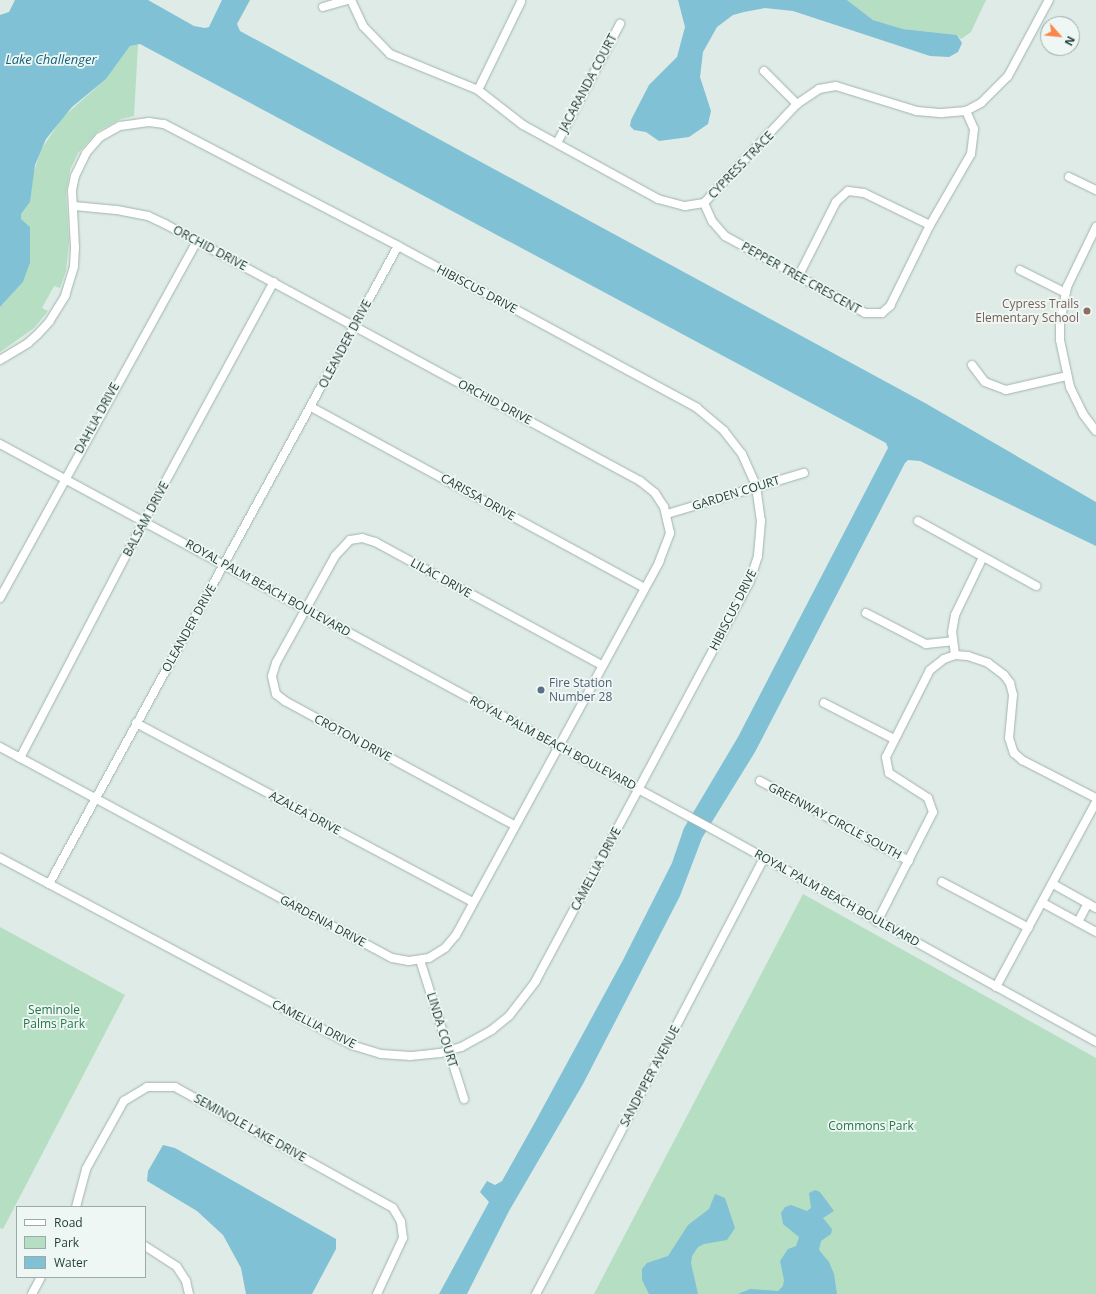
<!DOCTYPE html>
<style>
body{margin:0}
#map{position:relative;width:1096px;height:1294px;overflow:hidden;background:#deebe6;font-family:"Open Sans",sans-serif}
div>[style]{position:absolute}
.green>*{inset:0;background:#b5dec3}
.water>*{inset:0;background:#81c1d5}
.roads{filter:drop-shadow(0 0 1px #a1b3ae) drop-shadow(0 0 1px #a1b3ae)}
.minor>*{height:8px;margin:-4px;padding:0 4px;transform-origin:4px;border-radius:4px;background:#fff}
.dots>*{width:11px;height:11px;translate:-50% -50%;box-sizing:border-box;border:2px solid #eff7f4;border-radius:50%}
span{translate:-50% -50%;white-space:nowrap;text-align:center;line-height:1.15;-webkit-text-stroke:3.5px #eff7f4;paint-order:stroke}
.street-label{font-size:12px;color:#1e3c36}
.education-label{font-size:12px;color:#785e54}
.right{translate:-100% -50%;text-align:right}
.service-label{font-size:12px;color:#4e5e75}
.left{translate:0 -50%;text-align:left}
.park-label{font-size:12px;color:#26754b}
.water-label{font-size:13px;color:#15627b;font-style:italic}
.legend{position:absolute;left:16px;top:1206px;width:130px;height:72px;box-sizing:border-box;background:#eff7f4;border:1px solid #9baca8;margin:0;padding:5px 7px;list-style:none;font-size:12px;color:#1e3c36}
.legend li{display:flex;align-items:center;gap:8px;height:20px}
.legend b{width:20px;border:1px solid #9baca8}
.north{position:absolute;left:1040px;top:16px;width:40px;height:40px;box-sizing:border-box;background:#eff7f4;border:1px solid #9baca8;border-radius:50%;rotate:117deg;font-size:11px;font-weight:700;line-height:16px;text-align:center;color:#1e3c36}
.north::after{content:'';display:block;margin:auto;width:14px;height:18px;background:#fc854b;clip-path:polygon(50% 0,100% 100%,50% 72%,0 100%)}
</style>
<div id="map">
<div class="green">
<div style="clip-path:polygon(847px 0,986px 0,971px 32px,961px 39px,957px 35px,903px 29px,873px 20px)"></div>
<div style="clip-path:polygon(138px 44px,134px 116px,121px 119px,98px 131px,78px 153px,70px 170px,66px 193px,69px 242px,66px 271px,60px 288px,54px 286px,42px 308px,48px 311px,34px 328px,0 352px,0 307px,23px 282px,30px 263px,30px 227px,21px 219px,21px 214px,30px 202px,33px 174px,41px 150px,62px 118px,106px 79px,130px 46px)"></div>
<div style="clip-path:polygon(803px 894px,1096px 1058px,1096px 1294px,594px 1294px)"></div>
<div style="clip-path:polygon(0 927px,125px 995px,3px 1229px,0 1228px)"></div>
</div>
<div class="water">
<div style="clip-path:polygon(15px 0,148px 0,194px 26px,205px 28px,209px 27px,222px 0,250px 0,237px 24px,240px 31px,925px 403px,1096px 502px,1096px 546px,920px 461px,908px 460px,905px 463px,755px 752px,702px 838px,680px 896px,583px 1084px,509px 1211px,467px 1294px,439px 1294px,489px 1202px,480px 1192px,487px 1181px,495px 1185px,502px 1181px,534px 1124px,623px 960px,672px 863px,684px 828px,738px 737px,888px 448px,886px 443px,140px 44px,130px 46px,106px 79px,72px 107px,46px 139px,35px 165px,30px 202px,21px 214px,21px 219px,30px 227px,30px 263px,23px 282px,0 307px,0 15px,9px 12px)"></div>
<div style="clip-path:polygon(678px 0,847px 0,873px 20px,903px 29px,957px 35px,962px 43px,958px 52px,949px 57px,930px 56px,793px 11px,765px 8px,744px 12px,733px 15px,717px 27px,703px 52px,700px 77px,711px 111px,708px 124px,689px 137px,659px 141px,646px 132px,634px 130px,630px 126px,631px 120px,649px 85px,677px 57px,685px 27px)"></div>
<div style="clip-path:polygon(163px 1145px,175px 1148px,336px 1239px,336px 1249px,312px 1294px,246px 1294px,241px 1268px,223px 1235px,197px 1211px,147px 1181px,148px 1171px)"></div>
<div style="clip-path:polygon(815px 1190px,820px 1192px,834px 1211px,823px 1218px,832px 1229px,831px 1234px,821px 1241px,819px 1250px,829px 1262px,834px 1274px,837px 1294px,738px 1294px,750px 1289px,778px 1291px,783px 1286px,784px 1280px,780px 1261px,788px 1249px,796px 1246px,799px 1237px,783px 1224px,781px 1213px,785px 1207px,791px 1205px,807px 1211px,811px 1208px,809px 1193px)"></div>
<div style="clip-path:polygon(715px 1194px,725px 1198px,735px 1228px,727px 1240px,704px 1244px,698px 1247px,692px 1256px,691px 1263px,698px 1294px,649px 1294px,642px 1280px,642px 1269px,647px 1263px,668px 1256px,688px 1225px,709px 1209px)"></div>
</div>
<div class="roads">
<div class="minor">
<div style="left:351px;top:0;width:29px;rotate:65deg"></div>
<div style="left:363px;top:26px;width:39px;rotate:46deg"></div>
<div style="left:390px;top:54px;width:95px;rotate:22.2deg"></div>
<div style="left:478px;top:90px;width:57px;rotate:37.9deg"></div>
<div style="left:523px;top:125px;width:154px;rotate:28.7deg"></div>
<div style="left:658px;top:199px;width:28px;rotate:15deg"></div>
<div style="left:685px;top:206px;width:19px;rotate:-9deg"></div>
<div style="left:704px;top:203px;width:136px;rotate:-46.8deg"></div>
<div style="left:797px;top:104px;width:27px;rotate:-34deg"></div>
<div style="left:819px;top:89px;width:17px;rotate:-10deg"></div>
<div style="left:836px;top:86px;width:85px;rotate:17.2deg"></div>
<div style="left:917px;top:111px;width:25px;rotate:5deg"></div>
<div style="left:942px;top:113px;width:24px;rotate:-5deg"></div>
<div style="left:966px;top:111px;width:17px;rotate:-28deg"></div>
<div style="left:981px;top:103px;width:38px;rotate:-45deg"></div>
<div style="left:1008px;top:76px;width:86px;rotate:-61.7deg"></div>
<div style="left:323px;top:7px;width:25px;rotate:-16deg"></div>
<div style="left:764px;top:71px;width:47px;rotate:45deg"></div>
<div style="left:478px;top:90px;width:98px;rotate:-64deg"></div>
<div style="left:557px;top:143px;width:135px;rotate:-62.1deg"></div>
<div style="left:1069px;top:177px;width:30px;rotate:26deg"></div>
<div style="left:704px;top:203px;width:20px;rotate:66deg"></div>
<div style="left:712px;top:221px;width:20px;rotate:49deg"></div>
<div style="left:725px;top:236px;width:160px;rotate:28.8deg"></div>
<div style="left:865px;top:313px;width:17px"></div>
<div style="left:882px;top:313px;width:11px;rotate:-41deg"></div>
<div style="left:890px;top:306px;width:90px;rotate:-63.7deg"></div>
<div style="left:930px;top:225px;width:82px;rotate:-60deg"></div>
<div style="left:971px;top:154px;width:25px;rotate:-83deg"></div>
<div style="left:974px;top:129px;width:20px;rotate:-114deg"></div>
<div style="left:1096px;top:227px;width:67px;rotate:115.8deg"></div>
<div style="left:1067px;top:287px;width:36px;rotate:101deg"></div>
<div style="left:1060px;top:322px;width:18px;rotate:90deg"></div>
<div style="left:1060px;top:340px;width:48px;rotate:78deg"></div>
<div style="left:1070px;top:387px;width:30px;rotate:64deg"></div>
<div style="left:1083px;top:414px;width:21px;rotate:53deg"></div>
<div style="left:1020px;top:270px;width:51px;rotate:26.6deg"></div>
<div style="left:799px;top:275px;width:82px;rotate:-63.1deg"></div>
<div style="left:836px;top:202px;width:16px;rotate:-43deg"></div>
<div style="left:848px;top:191px;width:16px;rotate:7deg"></div>
<div style="left:864px;top:193px;width:73px;rotate:25.9deg"></div>
<div style="left:0;top:360px;width:33px;rotate:-31deg"></div>
<div style="left:28px;top:343px;width:12px;rotate:-42deg"></div>
<div style="left:37px;top:335px;width:18px;rotate:-47deg"></div>
<div style="left:49px;top:322px;width:31px;rotate:-58deg"></div>
<div style="left:65px;top:296px;width:31px;rotate:-73deg"></div>
<div style="left:74px;top:266px;width:18px;rotate:-87deg"></div>
<div style="left:75px;top:248px;width:58px;rotate:-93deg"></div>
<div style="left:72px;top:190px;width:14px;rotate:-78deg"></div>
<div style="left:75px;top:176px;width:25px;rotate:-64deg"></div>
<div style="left:86px;top:153px;width:21px;rotate:-49deg"></div>
<div style="left:100px;top:137px;width:23px;rotate:-29deg"></div>
<div style="left:120px;top:126px;width:29px;rotate:-8deg"></div>
<div style="left:149px;top:122px;width:15px;rotate:8deg"></div>
<div style="left:164px;top:124px;width:264px;rotate:27.5deg"></div>
<div style="left:398px;top:246px;width:340px;rotate:28.4deg"></div>
<div style="left:697px;top:408px;width:35px;rotate:40deg"></div>
<div style="left:724px;top:431px;width:29px;rotate:52deg"></div>
<div style="left:742px;top:454px;width:35px;rotate:66deg"></div>
<div style="left:756px;top:486px;width:35px;rotate:82deg"></div>
<div style="left:761px;top:521px;width:35px;rotate:95deg"></div>
<div style="left:758px;top:556px;width:28px;rotate:108deg"></div>
<div style="left:749px;top:583px;width:451px;rotate:118.2deg"></div>
<div style="left:536px;top:981px;width:44px;rotate:127.6deg"></div>
<div style="left:509px;top:1016px;width:22px;rotate:141deg"></div>
<div style="left:492px;top:1030px;width:35px;rotate:151deg"></div>
<div style="left:461px;top:1047px;width:22px;rotate:164deg"></div>
<div style="left:440px;top:1053px;width:30px;rotate:174deg"></div>
<div style="left:410px;top:1056px;width:29px;rotate:-176deg"></div>
<div style="left:381px;top:1054px;width:30px;rotate:-163deg"></div>
<div style="left:352px;top:1045px;width:399px;rotate:-152deg"></div>
<div style="left:972px;top:365px;width:21px;rotate:53deg"></div>
<div style="left:985px;top:382px;width:22px;rotate:21deg"></div>
<div style="left:1006px;top:390px;width:63px;rotate:-12.9deg"></div>
<div style="left:311px;top:407px;width:379px;rotate:28.5deg"></div>
<div style="left:0;top:444px;width:809px;rotate:28.4deg"></div>
<div style="left:712px;top:829px;width:439px;rotate:29deg"></div>
<div style="left:667px;top:514px;width:143px;rotate:-16.7deg"></div>
<div style="left:918px;top:521px;width:135px;rotate:28.8deg"></div>
<div style="left:0;top:598px;width:408px;rotate:-61.1deg"></div>
<div style="left:866px;top:613px;width:68px;rotate:27.3deg"></div>
<div style="left:926px;top:644px;width:27px;rotate:-6deg"></div>
<div style="left:955px;top:655px;width:23px;rotate:-97deg"></div>
<div style="left:952px;top:632px;width:17px;rotate:-80deg"></div>
<div style="left:955px;top:615px;width:64px;rotate:-64.2deg"></div>
<div style="left:824px;top:703px;width:79px;rotate:27.2deg"></div>
<div style="left:136px;top:723px;width:382px;rotate:28deg"></div>
<div style="left:0;top:747px;width:445px;rotate:28.3deg"></div>
<div style="left:392px;top:958px;width:17px;rotate:10deg"></div>
<div style="left:409px;top:961px;width:20px;rotate:-9deg"></div>
<div style="left:429px;top:958px;width:19px;rotate:-32deg"></div>
<div style="left:445px;top:948px;width:17px;rotate:-50deg"></div>
<div style="left:456px;top:935px;width:425px;rotate:-61.4deg"></div>
<div style="left:659px;top:562px;width:31px;rotate:-69deg"></div>
<div style="left:670px;top:533px;width:27px;rotate:-103deg"></div>
<div style="left:664px;top:507px;width:17px;rotate:-123deg"></div>
<div style="left:655px;top:493px;width:19px;rotate:-141deg"></div>
<div style="left:640px;top:481px;width:540px;rotate:-151.58deg"></div>
<div style="left:165px;top:224px;width:19px;rotate:-155deg"></div>
<div style="left:148px;top:216px;width:33px;rotate:-169deg"></div>
<div style="left:116px;top:210px;width:42px;rotate:-174.6deg"></div>
<div style="left:20px;top:758px;width:267px;rotate:-62.4deg"></div>
<div style="left:144px;top:521px;width:272px;rotate:-61.5deg"></div>
<div style="left:760px;top:781px;width:169px;rotate:28.2deg"></div>
<div style="left:514px;top:825px;width:260px;rotate:-151.6deg"></div>
<div style="left:285px;top:701px;width:11px;rotate:-142deg"></div>
<div style="left:276px;top:694px;width:18px;rotate:-103deg"></div>
<div style="left:272px;top:676px;width:14px;rotate:-73deg"></div>
<div style="left:276px;top:663px;width:122px;rotate:-61.1deg"></div>
<div style="left:335px;top:556px;width:22px;rotate:-47deg"></div>
<div style="left:350px;top:540px;width:12px;rotate:-9deg"></div>
<div style="left:362px;top:538px;width:14px;rotate:17deg"></div>
<div style="left:375px;top:542px;width:258px;rotate:28.5deg"></div>
<div style="left:942px;top:882px;width:98px;rotate:27.9deg"></div>
<div style="left:49px;top:884px;width:727px;rotate:-61.32deg"></div>
<div style="left:1053px;top:884px;width:49px;rotate:29.2deg"></div>
<div style="left:1043px;top:903px;width:60px;rotate:28.7deg"></div>
<div style="left:877px;top:922px;width:123px;rotate:-63deg"></div>
<div style="left:933px;top:812px;width:15px;rotate:-110deg"></div>
<div style="left:928px;top:798px;width:46px;rotate:-147.3deg"></div>
<div style="left:889px;top:773px;width:16px;rotate:-101deg"></div>
<div style="left:886px;top:757px;width:97px;rotate:-63.2deg"></div>
<div style="left:930px;top:670px;width:18px;rotate:-38deg"></div>
<div style="left:944px;top:659px;width:12px;rotate:-20deg"></div>
<div style="left:955px;top:655px;width:13px;rotate:4deg"></div>
<div style="left:968px;top:656px;width:21px;rotate:19deg"></div>
<div style="left:988px;top:663px;width:20px;rotate:37deg"></div>
<div style="left:1004px;top:675px;width:10px;rotate:53deg"></div>
<div style="left:1010px;top:683px;width:12px;rotate:76deg"></div>
<div style="left:1013px;top:695px;width:43px;rotate:95.3deg"></div>
<div style="left:1009px;top:738px;width:16px;rotate:72deg"></div>
<div style="left:1014px;top:753px;width:11px;rotate:41deg"></div>
<div style="left:1022px;top:760px;width:83px;rotate:27.2deg"></div>
<div style="left:1078px;top:922px;width:21px;rotate:-62deg"></div>
<div style="left:420px;top:960px;width:146px;rotate:72.4deg"></div>
<div style="left:996px;top:987px;width:210px;rotate:-61.6deg"></div>
<div style="left:76px;top:1207px;width:39px;rotate:-75deg"></div>
<div style="left:86px;top:1169px;width:78px;rotate:-60.8deg"></div>
<div style="left:124px;top:1101px;width:27px;rotate:-31deg"></div>
<div style="left:147px;top:1087px;width:28px"></div>
<div style="left:175px;top:1087px;width:249px;rotate:29deg"></div>
<div style="left:393px;top:1208px;width:16px;rotate:60deg"></div>
<div style="left:401px;top:1222px;width:16px;rotate:83deg"></div>
<div style="left:403px;top:1238px;width:62px;rotate:114.9deg"></div>
<div style="left:145px;top:1246px;width:38px;rotate:33deg"></div>
<div style="left:177px;top:1267px;width:17px;rotate:57deg"></div>
<div style="left:186px;top:1281px;width:13px;rotate:77deg"></div>
<div style="left:32px;top:1294px;width:19px;rotate:-62deg"></div>
<div style="left:536px;top:1294px;width:493px;rotate:-62.4deg"></div>
</div>
</div>
<div class="dots">
<div style="left:1087px;top:311px;background:#8d6e63"></div>
<div style="left:541px;top:690px;background:#5c6f8a"></div>
</div>
<div class="street-label">
<span style="left:588px;top:83px;rotate:-62deg">JACARANDA COURT</span>
<span style="left:741px;top:165px;rotate:-46deg">CYPRESS TRACE</span>
<span style="left:210px;top:248px;rotate:28deg">ORCHID DRIVE</span>
<span style="left:801px;top:278px;rotate:29deg">PEPPER TREE CRESCENT</span>
<span style="left:477px;top:289px;rotate:28deg">HIBISCUS DRIVE</span>
<span style="left:345px;top:344px;rotate:-62deg">OLEANDER DRIVE</span>
<span style="left:495px;top:402px;rotate:28deg">ORCHID DRIVE</span>
<span style="left:97px;top:418px;rotate:-61deg">DAHLIA DRIVE</span>
<span style="left:736px;top:493px;rotate:-17deg">GARDEN COURT</span>
<span style="left:478px;top:497px;rotate:29deg">CARISSA DRIVE</span>
<span style="left:146px;top:519px;rotate:-62deg">BALSAM DRIVE</span>
<span style="left:441px;top:578px;rotate:29deg">LILAC DRIVE</span>
<span style="left:268px;top:588px;rotate:29deg">ROYAL PALM BEACH BOULEVARD</span>
<span style="left:733px;top:610px;rotate:-63deg">HIBISCUS DRIVE</span>
<span style="left:189px;top:628px;rotate:-61deg">OLEANDER DRIVE</span>
<span style="left:353px;top:738px;rotate:28deg">CROTON DRIVE</span>
<span style="left:553px;top:743px;rotate:28deg">ROYAL PALM BEACH BOULEVARD</span>
<span style="left:305px;top:813px;rotate:28deg">AZALEA DRIVE</span>
<span style="left:835px;top:821px;rotate:28deg">GREENWAY CIRCLE SOUTH</span>
<span style="left:596px;top:869px;rotate:-62deg">CAMELLIA DRIVE</span>
<span style="left:837px;top:898px;rotate:29deg">ROYAL PALM BEACH BOULEVARD</span>
<span style="left:323px;top:921px;rotate:28deg">GARDENIA DRIVE</span>
<span style="left:314px;top:1024px;rotate:27deg">CAMELLIA DRIVE</span>
<span style="left:442px;top:1030px;rotate:73deg">LINDA COURT</span>
<span style="left:650px;top:1076px;rotate:-62deg">SANDPIPER AVENUE</span>
<span style="left:250px;top:1128px;rotate:29deg">SEMINOLE LAKE DRIVE</span>
</div>
<div class="education-label">
<span class="right" style="left:1079px;top:311px">Cypress Trails<br>Elementary School</span>
</div>
<div class="service-label">
<span class="left" style="left:549px;top:690px">Fire Station<br>Number 28</span>
</div>
<div class="park-label">
<span style="left:54px;top:1017px">Seminole<br>Palms Park</span>
<span style="left:871px;top:1126px">Commons Park</span>
</div>
<div class="water-label">
<span style="left:51px;top:59px">Lake Challenger</span>
</div>
<ul class="legend">
<li><b style="height:5px;background:#fff"></b>Road</li>
<li><b style="height:11px;background:#b5dec3"></b>Park</li>
<li><b style="height:11px;background:#81c1d5"></b>Water</li>
</ul>
<div class="north">N</div>
</div>
